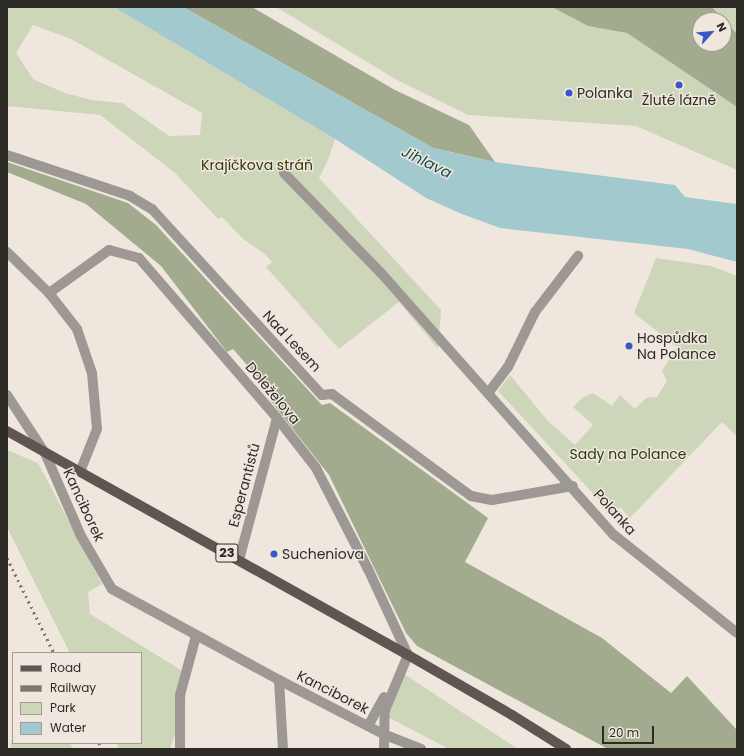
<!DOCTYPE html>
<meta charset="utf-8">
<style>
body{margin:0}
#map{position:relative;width:744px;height:756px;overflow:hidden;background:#efe7dd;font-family:Poppins,sans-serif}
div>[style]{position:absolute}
.green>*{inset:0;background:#cdd6b9}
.forest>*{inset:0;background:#a2ab8e}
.water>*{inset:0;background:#a2c9cd}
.minor>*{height:10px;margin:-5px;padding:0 5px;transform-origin:5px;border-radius:5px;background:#9d9894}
.primary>*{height:10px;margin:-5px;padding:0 5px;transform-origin:5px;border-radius:5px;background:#5f5651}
.rail>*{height:3px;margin-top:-1.5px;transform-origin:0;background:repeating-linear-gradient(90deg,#7c7771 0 2px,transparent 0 6px)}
.dots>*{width:11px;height:11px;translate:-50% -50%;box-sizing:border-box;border:2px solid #efe7dd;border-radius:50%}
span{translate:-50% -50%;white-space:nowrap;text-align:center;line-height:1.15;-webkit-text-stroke:3px #efe7dd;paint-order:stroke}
.shield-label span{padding:1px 3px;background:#efe7dd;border:1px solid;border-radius:3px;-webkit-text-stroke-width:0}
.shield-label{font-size:13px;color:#2e2b27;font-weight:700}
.poi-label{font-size:14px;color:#2e2b27}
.left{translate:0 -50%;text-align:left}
.park-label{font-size:14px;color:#313b08}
.street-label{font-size:14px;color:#2e2b27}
.water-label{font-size:15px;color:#154f54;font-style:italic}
.frame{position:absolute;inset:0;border:8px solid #2e2b27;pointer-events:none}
.legend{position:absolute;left:12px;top:652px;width:130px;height:92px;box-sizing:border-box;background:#efe7dd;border:1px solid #a29c94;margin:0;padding:5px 7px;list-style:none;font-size:12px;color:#2e2b27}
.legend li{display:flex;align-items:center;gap:8px;height:20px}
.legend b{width:20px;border:1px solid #a29c94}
.north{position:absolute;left:692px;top:12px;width:40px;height:40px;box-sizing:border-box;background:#efe7dd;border:1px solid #a29c94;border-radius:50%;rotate:63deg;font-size:11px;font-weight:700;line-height:16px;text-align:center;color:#2e2b27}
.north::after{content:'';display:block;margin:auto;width:14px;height:18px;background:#3858ca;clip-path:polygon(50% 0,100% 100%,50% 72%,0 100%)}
.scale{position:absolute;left:602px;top:726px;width:52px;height:18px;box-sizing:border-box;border:2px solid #2e2b27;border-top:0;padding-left:5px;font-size:12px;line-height:14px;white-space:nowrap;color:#2e2b27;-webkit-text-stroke:3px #efe7dd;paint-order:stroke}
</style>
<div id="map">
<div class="green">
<div style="clip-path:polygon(evenodd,7px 7px,114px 7px,335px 139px,328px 160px,319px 178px,441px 310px,438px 349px,399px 302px,339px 349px,266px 267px,272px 262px,266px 255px,242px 238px,222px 217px,218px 219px,174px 172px,100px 115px,7px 106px,7px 7px,33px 25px,71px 39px,202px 113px,200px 135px,169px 136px,122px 103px,92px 100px,65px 93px,33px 79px,16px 53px,33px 25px)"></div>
<div style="clip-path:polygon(276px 7px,552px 7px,588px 26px,627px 33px,737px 107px,737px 170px,636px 126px,468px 115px,397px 80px)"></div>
<div style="clip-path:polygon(712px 7px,737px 7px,737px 34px)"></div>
<div style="clip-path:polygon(656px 258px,711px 266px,737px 276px,737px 436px,722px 422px,630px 518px,620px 507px,613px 515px,498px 391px,510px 375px,548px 421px,575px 445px,593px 425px,573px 407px,582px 398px,593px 393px,612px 406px,620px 395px,635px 409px,646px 398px,657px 397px,667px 381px,662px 371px,677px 347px,634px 313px)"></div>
<div style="clip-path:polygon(7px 450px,38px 463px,102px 584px,88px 592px,90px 614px,181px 670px,187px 681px,185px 706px,170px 749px,119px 749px,116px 743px,141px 743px,141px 653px,70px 653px,7px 527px)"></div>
<div style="clip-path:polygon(404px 674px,518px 749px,449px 749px,382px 714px)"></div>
<div style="clip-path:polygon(13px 733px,13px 743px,70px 743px,73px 749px,10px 749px)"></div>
</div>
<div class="forest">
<div style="clip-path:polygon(183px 7px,252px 7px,395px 90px,469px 125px,495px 162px,433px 148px)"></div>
<div style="clip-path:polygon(evenodd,552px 7px,712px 7px,737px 34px,737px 107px,627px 33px,588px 26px,552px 7px,700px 20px,724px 20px,724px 44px,700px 44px,700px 20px)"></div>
<div style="clip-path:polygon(7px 162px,128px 203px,156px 225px,322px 405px,330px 403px,488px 518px,465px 562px,602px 638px,671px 693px,687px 676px,737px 730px,737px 749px,608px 749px,417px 646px,406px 633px,329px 475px,270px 400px,275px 397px,233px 349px,227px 352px,161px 266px,86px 204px,7px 172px)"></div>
</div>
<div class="water">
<div style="clip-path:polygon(114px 7px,183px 7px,433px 148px,495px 162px,675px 185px,685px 197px,737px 204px,737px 262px,688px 249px,500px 228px,462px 214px,426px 198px,335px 139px)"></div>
</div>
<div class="minor">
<div style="left:7px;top:155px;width:130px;rotate:18.4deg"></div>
<div style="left:130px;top:196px;width:26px;rotate:31deg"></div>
<div style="left:152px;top:209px;width:252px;rotate:47.6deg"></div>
<div style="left:322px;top:395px;width:10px;rotate:-6deg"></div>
<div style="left:332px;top:394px;width:172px;rotate:36.3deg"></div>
<div style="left:471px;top:496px;width:21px;rotate:11deg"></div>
<div style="left:492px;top:500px;width:82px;rotate:-9.8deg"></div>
<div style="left:284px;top:173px;width:139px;rotate:45.9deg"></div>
<div style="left:381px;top:273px;width:351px;rotate:48.4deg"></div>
<div style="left:614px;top:535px;width:157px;rotate:38.5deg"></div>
<div style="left:7px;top:252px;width:59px;rotate:44.3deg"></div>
<div style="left:49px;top:293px;width:46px;rotate:52.1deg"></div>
<div style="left:77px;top:329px;width:46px;rotate:71.2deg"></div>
<div style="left:92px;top:373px;width:56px;rotate:84.9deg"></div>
<div style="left:97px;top:429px;width:46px;rotate:111.6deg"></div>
<div style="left:49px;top:293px;width:74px;rotate:-35.6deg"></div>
<div style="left:109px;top:250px;width:31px;rotate:15deg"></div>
<div style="left:139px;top:258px;width:211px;rotate:49.2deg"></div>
<div style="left:277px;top:418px;width:63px;rotate:52deg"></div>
<div style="left:316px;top:468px;width:114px;rotate:62.8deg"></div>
<div style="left:368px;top:569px;width:95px;rotate:65.1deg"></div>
<div style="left:489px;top:392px;width:31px;rotate:-53deg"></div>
<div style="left:508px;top:367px;width:61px;rotate:-63.9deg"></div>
<div style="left:535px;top:312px;width:71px;rotate:-52.5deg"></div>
<div style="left:7px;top:395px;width:69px;rotate:56.8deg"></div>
<div style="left:45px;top:453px;width:90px;rotate:66.6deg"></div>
<div style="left:81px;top:536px;width:61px;rotate:59.7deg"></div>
<div style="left:112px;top:589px;width:190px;rotate:28.6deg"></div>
<div style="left:279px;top:680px;width:117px;rotate:27.4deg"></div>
<div style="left:383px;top:734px;width:41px;rotate:21.5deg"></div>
<div style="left:239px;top:560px;width:147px;rotate:-75deg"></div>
<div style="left:279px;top:680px;width:69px;rotate:86.7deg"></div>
<div style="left:368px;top:726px;width:33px;rotate:-61deg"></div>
<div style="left:180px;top:749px;width:54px;rotate:-90deg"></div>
<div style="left:180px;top:695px;width:61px;rotate:-74.8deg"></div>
<div style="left:384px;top:749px;width:39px;rotate:-89deg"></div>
<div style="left:385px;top:710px;width:60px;rotate:-67.3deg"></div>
</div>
<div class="primary">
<div style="left:7px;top:431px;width:459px;rotate:29.2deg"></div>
<div style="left:408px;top:655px;width:120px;rotate:30deg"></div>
<div style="left:512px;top:715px;width:64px;rotate:32.2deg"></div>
</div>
<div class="rail">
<div style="left:7px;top:558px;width:106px;rotate:63.7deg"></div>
<div style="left:99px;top:743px;width:7px;rotate:63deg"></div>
</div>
<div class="dots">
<div style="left:679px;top:85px;background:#3858ca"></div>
<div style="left:569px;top:93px;background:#3858ca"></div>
<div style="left:629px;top:346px;background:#3858ca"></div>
<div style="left:274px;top:554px;background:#3858ca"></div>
</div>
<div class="shield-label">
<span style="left:227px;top:553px">23</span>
</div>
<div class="poi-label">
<span class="left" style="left:577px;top:93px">Polanka</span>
<span style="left:679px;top:100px">Žluté lázně</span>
<span class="left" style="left:637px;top:346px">Hospůdka<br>Na Polance</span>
<span class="left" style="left:282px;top:554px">Sucheniova</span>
</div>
<div class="park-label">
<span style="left:257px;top:165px">Krajíčkova stráň</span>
<span style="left:628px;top:454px">Sady na Polance</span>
</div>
<div class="street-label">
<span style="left:292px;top:341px;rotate:47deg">Nad Lesem</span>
<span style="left:273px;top:393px;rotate:50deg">Doleželova</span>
<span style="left:244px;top:485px;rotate:-75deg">Esperantistů</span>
<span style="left:84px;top:505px;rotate:65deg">Kanciborek</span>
<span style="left:615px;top:512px;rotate:48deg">Polanka</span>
<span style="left:333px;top:692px;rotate:27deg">Kanciborek</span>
</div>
<div class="water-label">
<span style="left:427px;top:162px;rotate:26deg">Jihlava</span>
</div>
<div class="frame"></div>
<ul class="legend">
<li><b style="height:5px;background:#5f5651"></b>Road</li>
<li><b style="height:5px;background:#7c7771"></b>Railway</li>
<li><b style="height:11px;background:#cdd6b9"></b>Park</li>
<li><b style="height:11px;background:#a2c9cd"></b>Water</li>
</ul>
<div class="north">N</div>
<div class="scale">20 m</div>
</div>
